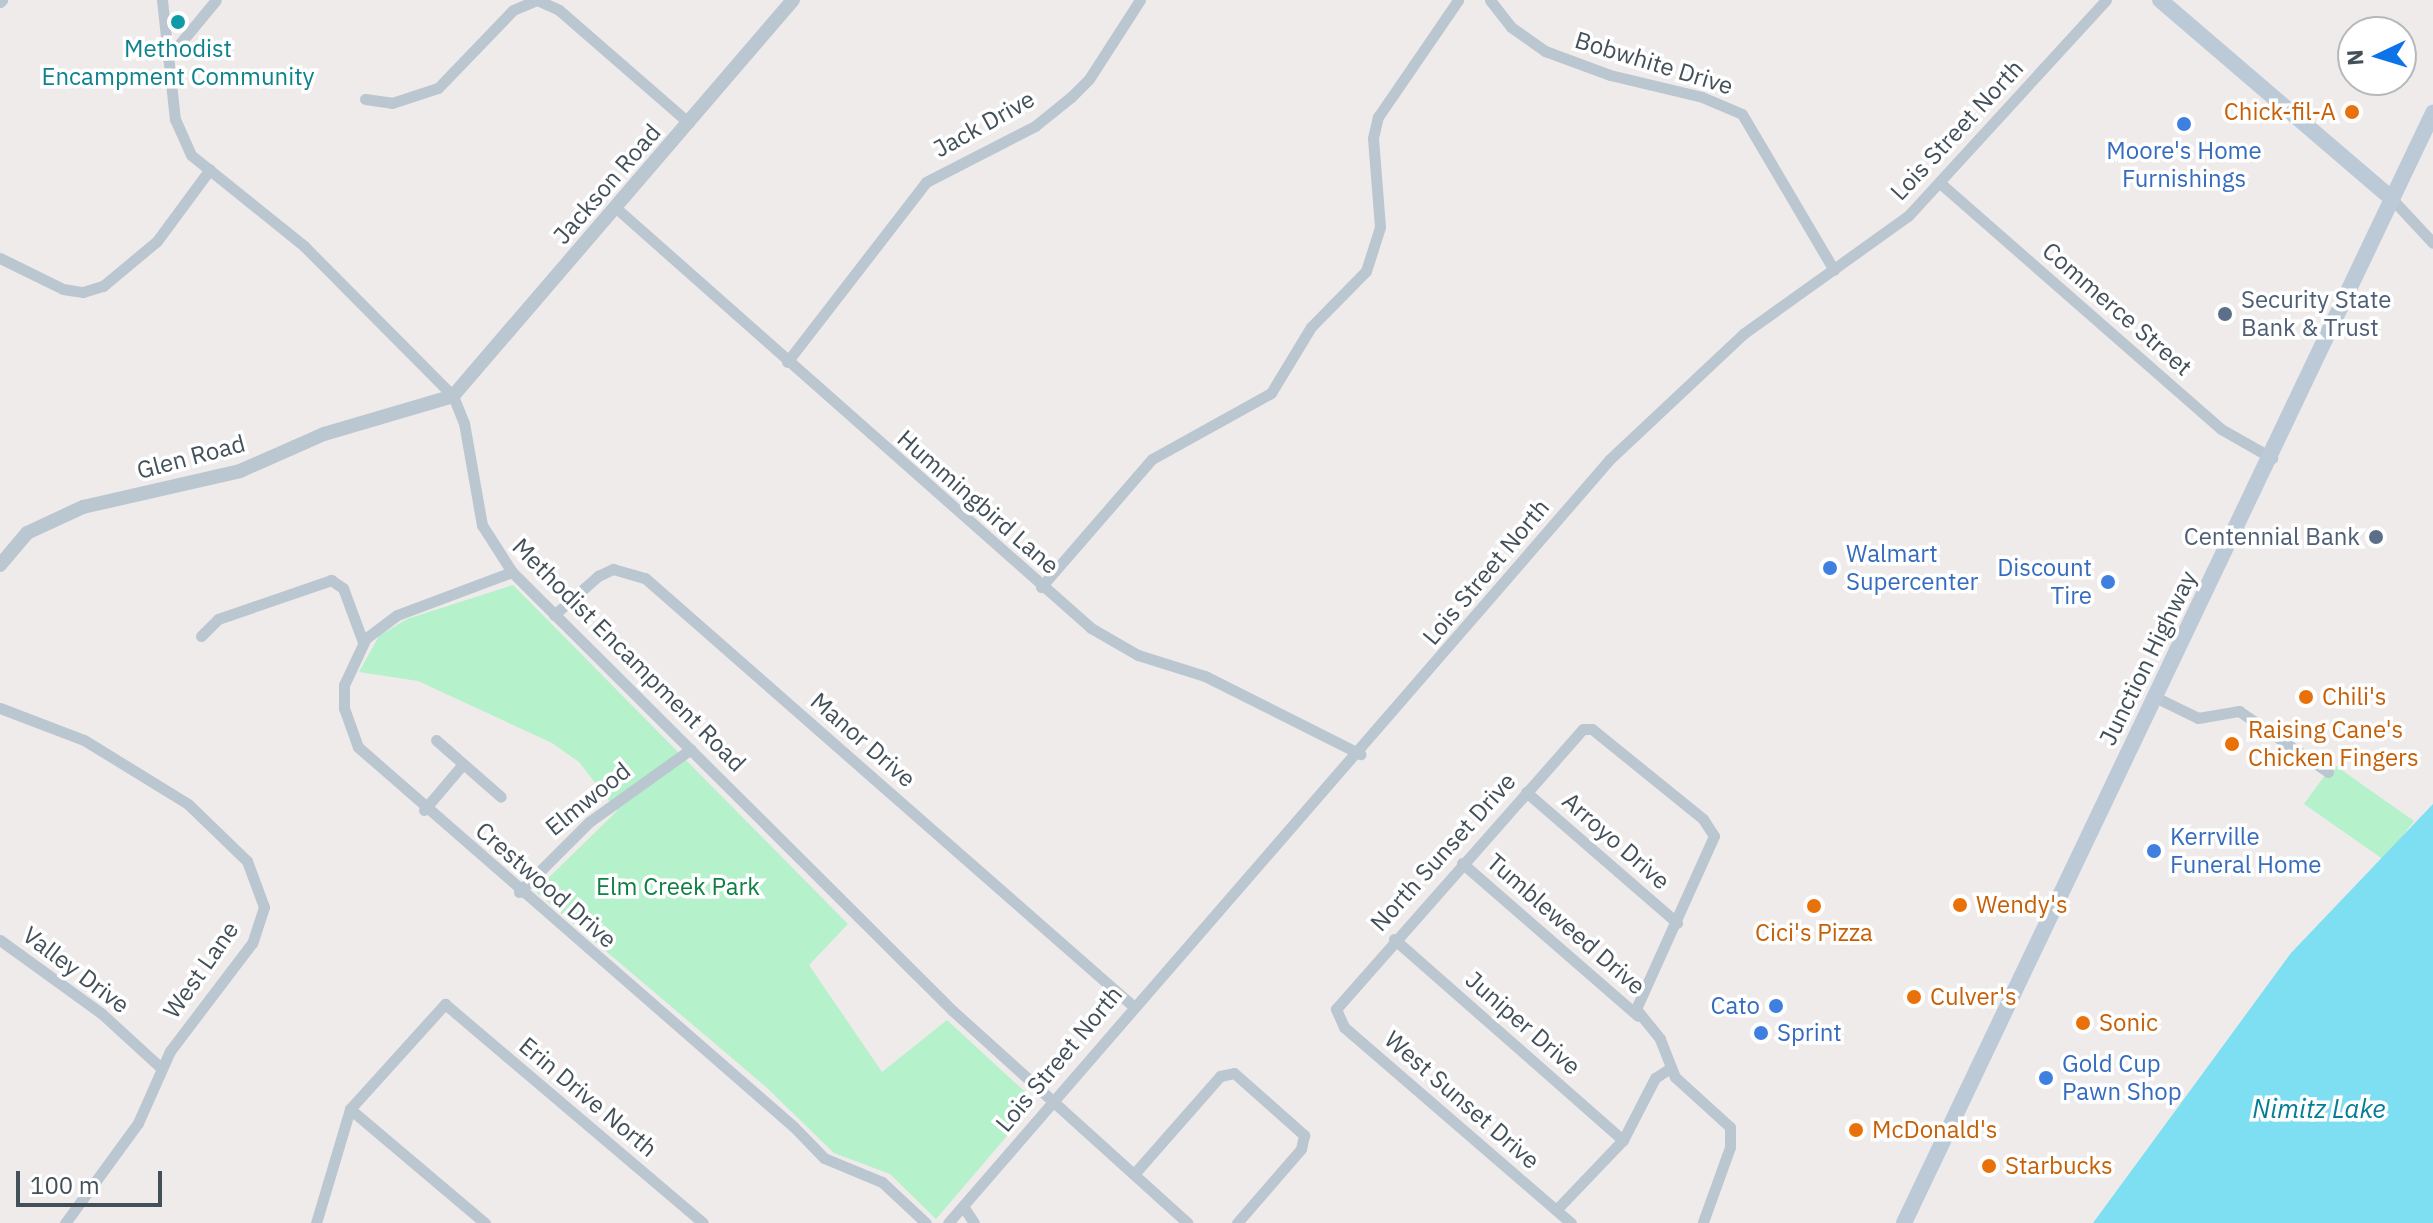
<!DOCTYPE html>
<style>
body{margin:0}
#map{position:relative;width:2433px;height:1223px;overflow:hidden;background:#efebeb;font-family:"IBM Plex Sans",sans-serif}
div>[style]{position:absolute}
.green>*{inset:0;background:#b5f1ca}
.water>*{inset:0;background:#7edef2}
.minor>*{height:11px;margin:-5.5px;padding:0 5.5px;transform-origin:5.5px;border-radius:5.5px;background:#bbc7d0}
.tertiary>*{height:14px;margin:-7px;padding:0 7px;transform-origin:7px;border-radius:7px;background:#bbc7d0}
.secondary>*{height:16px;margin:-8px;padding:0 8px;transform-origin:8px;border-radius:8px;background:#bccad7}
.dots>*{width:22px;height:22px;translate:-50% -50%;box-sizing:border-box;border:4px solid #fff;border-radius:50%}
span{translate:-50% -50%;white-space:nowrap;text-align:center;line-height:1.15;-webkit-text-stroke:7px #fff;paint-order:stroke}
.culture-label{font-size:24px;color:#0d838f}
.street-label{font-size:24px;color:#43505a}
.food-label{font-size:24px;color:#c56008}
.right{translate:-100% -50%;text-align:right}
.left{translate:0 -50%;text-align:left}
.shop-label{font-size:24px;color:#366cbe}
.service-label{font-size:24px;color:#4e5e75}
.park-label{font-size:24px;color:#107f44}
.water-label{font-size:26px;color:#047d96;font-style:italic}
.north{position:absolute;left:2337px;top:16px;width:80px;height:80px;box-sizing:border-box;background:#fff;border:2px solid #b4b9bd;border-radius:50%;rotate:266deg;font-size:22px;font-weight:700;line-height:32px;text-align:center;color:#43505a}
.north::after{content:'';display:block;margin:auto;width:28px;height:36px;background:#0c74e8;clip-path:polygon(50% 0,100% 100%,50% 72%,0 100%)}
.scale{position:absolute;left:16px;top:1171px;width:146px;height:36px;box-sizing:border-box;border:4px solid #43505a;border-top:0;padding-left:10px;font-size:24px;line-height:28px;white-space:nowrap;color:#43505a;-webkit-text-stroke:6px #fff;paint-order:stroke}
</style>
<div id="map">
<div class="green">
<div style="clip-path:polygon(513px 585px,848px 924px,809px 965px,882px 1072px,947px 1020px,1036px 1102px,936px 1219px,890px 1174px,834px 1153px,765px 1086px,535px 891px,617px 811px,579px 762px,552px 743px,418px 681px,359px 672px,379px 636px,407px 619px)"></div>
<div style="clip-path:polygon(2333px 764px,2414px 821px,2384px 860px,2304px 804px)"></div>
</div>
<div class="water">
<div style="clip-path:polygon(2433px 804px,2433px 1223px,2093px 1223px,2291px 953px)"></div>
</div>
<div class="minor">
<div style="left:162px;top:0;width:120px;rotate:83.8deg"></div>
<div style="left:175px;top:119px;width:39px;rotate:66deg"></div>
<div style="left:191px;top:155px;width:145px;rotate:38.8deg"></div>
<div style="left:304px;top:246px;width:211px;rotate:45.2deg"></div>
<div style="left:453px;top:396px;width:29px;rotate:68deg"></div>
<div style="left:464px;top:423px;width:104px;rotate:80deg"></div>
<div style="left:482px;top:525px;width:56px;rotate:57.4deg"></div>
<div style="left:512px;top:572px;width:622px;rotate:44.87deg"></div>
<div style="left:953px;top:1011px;width:316px;rotate:42.1deg"></div>
<div style="left:1490px;top:0;width:34px;rotate:52deg"></div>
<div style="left:1511px;top:27px;width:42px;rotate:35.2deg"></div>
<div style="left:1545px;top:51px;width:69px;rotate:20.3deg"></div>
<div style="left:1610px;top:75px;width:95px;rotate:13.4deg"></div>
<div style="left:1702px;top:97px;width:43px;rotate:23deg"></div>
<div style="left:1742px;top:114px;width:181px;rotate:59.5deg"></div>
<div style="left:0;top:2px;width:3px;rotate:-45deg"></div>
<div style="left:168px;top:58px;width:75px;rotate:-50.4deg"></div>
<div style="left:365px;top:99px;width:27px;rotate:8deg"></div>
<div style="left:392px;top:103px;width:48px;rotate:-18.1deg"></div>
<div style="left:438px;top:88px;width:108px;rotate:-46.1deg"></div>
<div style="left:513px;top:10px;width:26px;rotate:-23deg"></div>
<div style="left:537px;top:0;width:24px;rotate:24deg"></div>
<div style="left:559px;top:10px;width:172px;rotate:41deg"></div>
<div style="left:1940px;top:183px;width:373px;rotate:41.2deg"></div>
<div style="left:2221px;top:429px;width:59px;rotate:29.6deg"></div>
<div style="left:2392px;top:199px;width:60px;rotate:47deg"></div>
<div style="left:615px;top:207px;width:635px;rotate:41.49deg"></div>
<div style="left:1091px;top:628px;width:54px;rotate:29.9deg"></div>
<div style="left:1138px;top:655px;width:70px;rotate:17.4deg"></div>
<div style="left:1205px;top:676px;width:174px;rotate:26.7deg"></div>
<div style="left:0;top:258px;width:70px;rotate:26.2deg"></div>
<div style="left:63px;top:289px;width:20px;rotate:9deg"></div>
<div style="left:83px;top:292px;width:21px;rotate:-17deg"></div>
<div style="left:103px;top:286px;width:70px;rotate:-39.8deg"></div>
<div style="left:157px;top:241px;width:89px;rotate:-53.6deg"></div>
<div style="left:787px;top:362px;width:227px;rotate:-52.3deg"></div>
<div style="left:926px;top:182px;width:123px;rotate:-27.2deg"></div>
<div style="left:1035px;top:126px;width:46px;rotate:-38.9deg"></div>
<div style="left:1071px;top:97px;width:25px;rotate:-45deg"></div>
<div style="left:1089px;top:79px;width:94px;rotate:-57.2deg"></div>
<div style="left:512px;top:572px;width:123px;rotate:159.5deg"></div>
<div style="left:397px;top:615px;width:39px;rotate:143deg"></div>
<div style="left:366px;top:638px;width:52px;rotate:115.1deg"></div>
<div style="left:344px;top:685px;width:23px;rotate:90deg"></div>
<div style="left:344px;top:708px;width:41px;rotate:70.3deg"></div>
<div style="left:358px;top:747px;width:578px;rotate:41.07deg"></div>
<div style="left:794px;top:1127px;width:43px;rotate:45.9deg"></div>
<div style="left:824px;top:1158px;width:63px;rotate:22.5deg"></div>
<div style="left:882px;top:1182px;width:60px;rotate:43deg"></div>
<div style="left:1041px;top:587px;width:169px;rotate:-49.1deg"></div>
<div style="left:1152px;top:459px;width:136px;rotate:-29deg"></div>
<div style="left:1271px;top:393px;width:77px;rotate:-58.8deg"></div>
<div style="left:1311px;top:327px;width:78px;rotate:-45.5deg"></div>
<div style="left:1366px;top:271px;width:46px;rotate:-72.3deg"></div>
<div style="left:1380px;top:227px;width:89px;rotate:-94.5deg"></div>
<div style="left:1373px;top:138px;width:22px;rotate:-77deg"></div>
<div style="left:1378px;top:117px;width:142px;rotate:-55.6deg"></div>
<div style="left:554px;top:615px;width:59px;rotate:-41.6deg"></div>
<div style="left:598px;top:576px;width:17px;rotate:-25deg"></div>
<div style="left:613px;top:569px;width:33px;rotate:16deg"></div>
<div style="left:645px;top:578px;width:649px;rotate:41.25deg"></div>
<div style="left:201px;top:636px;width:24px;rotate:-45deg"></div>
<div style="left:218px;top:619px;width:120px;rotate:-19deg"></div>
<div style="left:331px;top:580px;width:14px;rotate:34deg"></div>
<div style="left:343px;top:588px;width:58px;rotate:69.7deg"></div>
<div style="left:2155px;top:697px;width:48px;rotate:26deg"></div>
<div style="left:2198px;top:718px;width:42px;rotate:-9.7deg"></div>
<div style="left:2239px;top:711px;width:108px;rotate:34.4deg"></div>
<div style="left:0;top:708px;width:90px;rotate:20.9deg"></div>
<div style="left:84px;top:740px;width:122px;rotate:31.6deg"></div>
<div style="left:188px;top:804px;width:82px;rotate:44deg"></div>
<div style="left:247px;top:861px;width:49px;rotate:69.7deg"></div>
<div style="left:264px;top:907px;width:38px;rotate:108deg"></div>
<div style="left:252px;top:943px;width:136px;rotate:127.2deg"></div>
<div style="left:170px;top:1051px;width:79px;rotate:114deg"></div>
<div style="left:138px;top:1123px;width:124px;rotate:126.1deg"></div>
<div style="left:436px;top:740px;width:86px;rotate:41.2deg"></div>
<div style="left:1526px;top:792px;width:200px;rotate:40.9deg"></div>
<div style="left:424px;top:810px;width:60px;rotate:-49.7deg"></div>
<div style="left:1462px;top:863px;width:233px;rotate:41deg"></div>
<div style="left:519px;top:892px;width:99px;rotate:-45deg"></div>
<div style="left:589px;top:822px;width:125px;rotate:-35.6deg"></div>
<div style="left:1394px;top:939px;width:305px;rotate:41.3deg"></div>
<div style="left:0;top:940px;width:125px;rotate:35.9deg"></div>
<div style="left:101px;top:1013px;width:80px;rotate:42.5deg"></div>
<div style="left:350px;top:1109px;width:177px;rotate:40.2deg"></div>
<div style="left:1134px;top:1174px;width:130px;rotate:-48.7deg"></div>
<div style="left:1220px;top:1076px;width:14px;rotate:-12deg"></div>
<div style="left:1234px;top:1073px;width:94px;rotate:41.5deg"></div>
<div style="left:1304px;top:1135px;width:14px;rotate:102deg"></div>
<div style="left:1301px;top:1149px;width:98px;rotate:130.9deg"></div>
<div style="left:963px;top:1206px;width:20px;rotate:57deg"></div>
<div style="left:1556px;top:1210px;width:97px;rotate:-46.3deg"></div>
<div style="left:1623px;top:1140px;width:70px;rotate:-62.7deg"></div>
<div style="left:1655px;top:1078px;width:17px;rotate:-33deg"></div>
<div style="left:316px;top:1223px;width:119px;rotate:-73.4deg"></div>
<div style="left:350px;top:1109px;width:142px;rotate:-47.9deg"></div>
<div style="left:445px;top:1004px;width:338px;rotate:40.3deg"></div>
<div style="left:948px;top:1223px;width:1011px;rotate:-49.09deg"></div>
<div style="left:1610px;top:459px;width:183px;rotate:-43.2deg"></div>
<div style="left:1743px;top:334px;width:203px;rotate:-35.6deg"></div>
<div style="left:1908px;top:216px;width:293px;rotate:-47.5deg"></div>
<div style="left:1571px;top:1223px;width:300px;rotate:-139.2deg"></div>
<div style="left:1344px;top:1027px;width:20px;rotate:-114deg"></div>
<div style="left:1336px;top:1009px;width:373px;rotate:-48.6deg"></div>
<div style="left:1583px;top:729px;width:9px"></div>
<div style="left:1592px;top:729px;width:143px;rotate:39deg"></div>
<div style="left:1703px;top:819px;width:20px;rotate:57deg"></div>
<div style="left:1714px;top:836px;width:190px;rotate:114.3deg"></div>
<div style="left:1636px;top:1009px;width:38px;rotate:51deg"></div>
<div style="left:1660px;top:1039px;width:41px;rotate:68.5deg"></div>
<div style="left:1675px;top:1077px;width:74px;rotate:42.3deg"></div>
<div style="left:1730px;top:1127px;width:20px;rotate:90deg"></div>
<div style="left:1730px;top:1147px;width:80px;rotate:109.8deg"></div>
</div>
<div class="tertiary">
<div style="left:0;top:565px;width:42px;rotate:-49.8deg"></div>
<div style="left:27px;top:533px;width:62px;rotate:-24.9deg"></div>
<div style="left:83px;top:507px;width:161px;rotate:-12.9deg"></div>
<div style="left:240px;top:471px;width:92px;rotate:-23.8deg"></div>
<div style="left:324px;top:434px;width:134px;rotate:-16.4deg"></div>
<div style="left:453px;top:396px;width:522px;rotate:-49.35deg"></div>
</div>
<div class="secondary">
<div style="left:2160px;top:0;width:306px;rotate:40.6deg"></div>
<div style="left:1904px;top:1223px;width:1230px;rotate:-64.52deg"></div>
</div>
<div class="dots">
<div style="left:178px;top:22px;background:#0f9aa8"></div>
<div style="left:2352px;top:112px;background:#e8710a"></div>
<div style="left:2184px;top:124px;background:#3f7fe0"></div>
<div style="left:2225px;top:314px;background:#5c6f8a"></div>
<div style="left:2376px;top:537px;background:#5c6f8a"></div>
<div style="left:1830px;top:568px;background:#3f7fe0"></div>
<div style="left:2108px;top:582px;background:#3f7fe0"></div>
<div style="left:2306px;top:697px;background:#e8710a"></div>
<div style="left:2232px;top:744px;background:#e8710a"></div>
<div style="left:2154px;top:851px;background:#3f7fe0"></div>
<div style="left:1960px;top:905px;background:#e8710a"></div>
<div style="left:1814px;top:906px;background:#e8710a"></div>
<div style="left:1914px;top:997px;background:#e8710a"></div>
<div style="left:1776px;top:1006px;background:#3f7fe0"></div>
<div style="left:2083px;top:1023px;background:#e8710a"></div>
<div style="left:1761px;top:1033px;background:#3f7fe0"></div>
<div style="left:2046px;top:1078px;background:#3f7fe0"></div>
<div style="left:1856px;top:1130px;background:#e8710a"></div>
<div style="left:1989px;top:1166px;background:#e8710a"></div>
</div>
<div class="culture-label">
<span style="left:178px;top:63px">Methodist<br>Encampment Community</span>
</div>
<div class="street-label">
<span style="left:1654px;top:63px;rotate:17deg">Bobwhite Drive</span>
<span style="left:984px;top:124px;rotate:-29deg">Jack Drive</span>
<span style="left:1957px;top:130px;rotate:-47deg">Lois Street North</span>
<span style="left:607px;top:184px;rotate:-49deg">Jackson Road</span>
<span style="left:2117px;top:309px;rotate:41deg">Commerce Street</span>
<span style="left:191px;top:457px;rotate:-15deg">Glen Road</span>
<span style="left:978px;top:502px;rotate:41deg">Hummingbird Lane</span>
<span style="left:1486px;top:572px;rotate:-50deg">Lois Street North</span>
<span style="left:629px;top:655px;rotate:45deg">Methodist Encampment Road</span>
<span style="left:2148px;top:658px;rotate:-64deg">Junction Highway</span>
<span style="left:863px;top:740px;rotate:41deg">Manor Drive</span>
<span style="left:588px;top:799px;rotate:-39deg">Elmwood</span>
<span style="left:1616px;top:841px;rotate:41deg">Arroyo Drive</span>
<span style="left:1443px;top:852px;rotate:-48deg">North Sunset Drive</span>
<span style="left:546px;top:885px;rotate:41deg">Crestwood Drive</span>
<span style="left:1566px;top:924px;rotate:41deg">Tumbleweed Drive</span>
<span style="left:76px;top:970px;rotate:37deg">Valley Drive</span>
<span style="left:201px;top:970px;rotate:-55deg">West Lane</span>
<span style="left:1523px;top:1023px;rotate:41deg">Juniper Drive</span>
<span style="left:1059px;top:1059px;rotate:-50deg">Lois Street North</span>
<span style="left:588px;top:1097px;rotate:40deg">Erin Drive North</span>
<span style="left:1462px;top:1100px;rotate:41deg">West Sunset Drive</span>
</div>
<div class="food-label">
<span class="right" style="left:2336px;top:112px">Chick-fil-A</span>
<span class="left" style="left:2322px;top:697px">Chili's</span>
<span class="left" style="left:2248px;top:744px">Raising Cane's<br>Chicken Fingers</span>
<span class="left" style="left:1976px;top:905px">Wendy's</span>
<span style="left:1814px;top:933px">Cici's Pizza</span>
<span class="left" style="left:1930px;top:997px">Culver's</span>
<span class="left" style="left:2099px;top:1023px">Sonic</span>
<span class="left" style="left:1872px;top:1130px">McDonald's</span>
<span class="left" style="left:2005px;top:1166px">Starbucks</span>
</div>
<div class="shop-label">
<span style="left:2184px;top:165px">Moore's Home<br>Furnishings</span>
<span class="left" style="left:1846px;top:568px">Walmart<br>Supercenter</span>
<span class="right" style="left:2092px;top:582px">Discount<br>Tire</span>
<span class="left" style="left:2170px;top:851px">Kerrville<br>Funeral Home</span>
<span class="right" style="left:1760px;top:1006px">Cato</span>
<span class="left" style="left:1777px;top:1033px">Sprint</span>
<span class="left" style="left:2062px;top:1078px">Gold Cup<br>Pawn Shop</span>
</div>
<div class="service-label">
<span class="left" style="left:2241px;top:314px">Security State<br>Bank &amp; Trust</span>
<span class="right" style="left:2360px;top:537px">Centennial Bank</span>
</div>
<div class="park-label">
<span style="left:678px;top:887px">Elm Creek Park</span>
</div>
<div class="water-label">
<span style="left:2319px;top:1109px">Nimitz Lake</span>
</div>
<div class="north">N</div>
<div class="scale">100 m</div>
</div>
